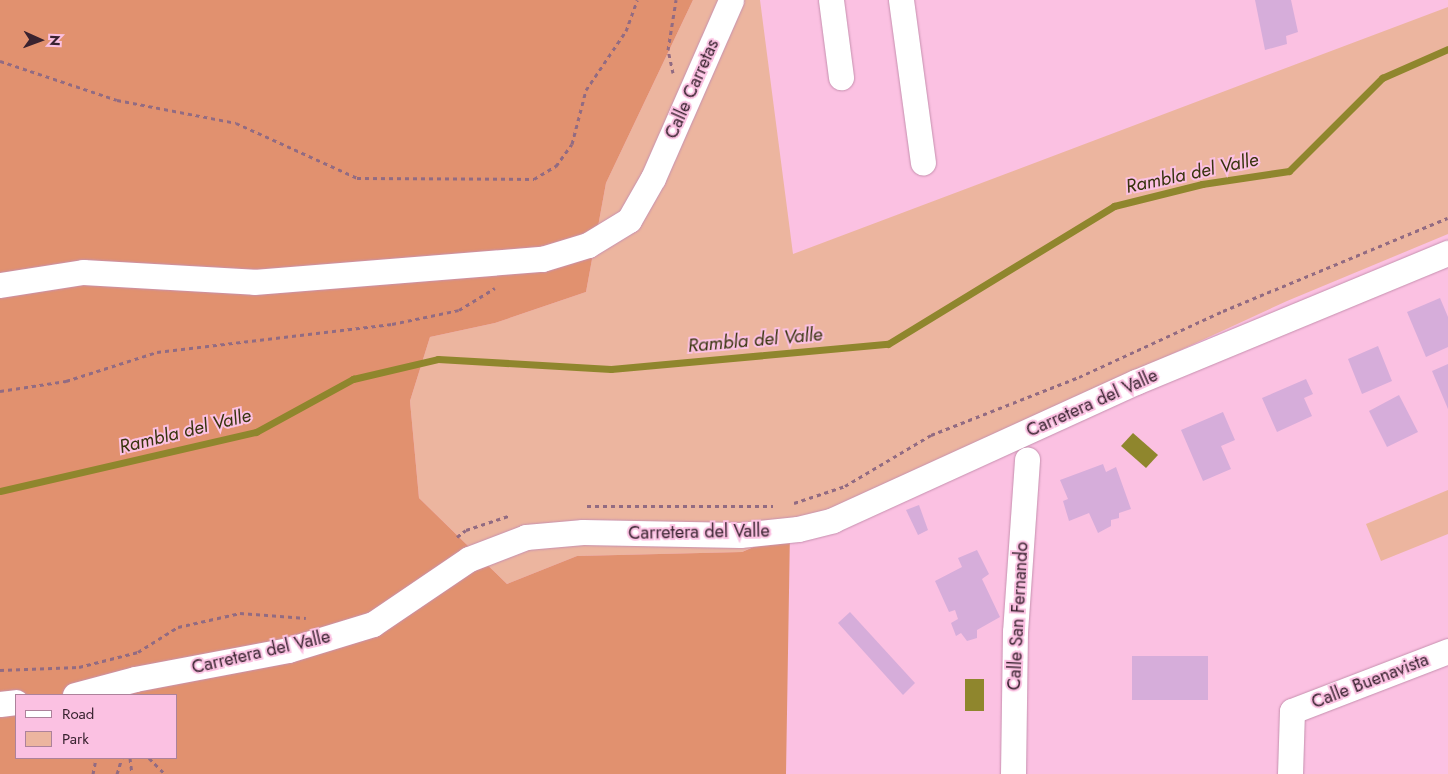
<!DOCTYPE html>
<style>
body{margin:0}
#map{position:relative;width:1448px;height:774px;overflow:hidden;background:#fbc1e2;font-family:Jost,sans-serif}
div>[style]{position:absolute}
.green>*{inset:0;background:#ecb59f}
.forest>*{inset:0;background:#e1916f}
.water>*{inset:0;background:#8f862d}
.stream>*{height:7px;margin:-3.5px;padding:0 3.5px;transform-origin:3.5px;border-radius:3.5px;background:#8f862d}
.building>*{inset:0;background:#d6adda}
.path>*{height:3px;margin-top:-1.5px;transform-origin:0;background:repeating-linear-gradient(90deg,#926b82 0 4px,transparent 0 8px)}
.roads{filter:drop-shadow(0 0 1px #c690af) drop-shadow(0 0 1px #c690af)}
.street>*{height:25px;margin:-12.5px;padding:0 12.5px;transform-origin:12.5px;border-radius:12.5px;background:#fff}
span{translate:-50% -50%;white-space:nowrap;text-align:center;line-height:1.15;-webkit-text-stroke:4px #fbc1e2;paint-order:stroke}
.street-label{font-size:18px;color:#392330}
.water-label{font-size:19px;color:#37330d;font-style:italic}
.legend{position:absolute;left:15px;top:694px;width:162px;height:65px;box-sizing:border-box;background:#fbc1e2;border:1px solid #ad829b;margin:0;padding:6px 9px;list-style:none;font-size:15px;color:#392330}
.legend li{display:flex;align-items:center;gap:10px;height:25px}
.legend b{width:25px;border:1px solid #ad829b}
.north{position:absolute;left:15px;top:15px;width:50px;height:50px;-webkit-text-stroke:4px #fbc1e2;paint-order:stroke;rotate:92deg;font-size:14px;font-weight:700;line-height:20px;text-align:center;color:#392330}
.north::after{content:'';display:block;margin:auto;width:18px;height:22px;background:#392330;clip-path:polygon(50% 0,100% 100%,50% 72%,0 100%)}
</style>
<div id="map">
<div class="green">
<div style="clip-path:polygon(693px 0,760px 0,793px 254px,1448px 7px,1448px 234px,1287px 301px,742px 552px,577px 556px,507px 584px,419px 498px,410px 401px,430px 337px,495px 323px,586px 292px,606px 183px)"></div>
<div style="clip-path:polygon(1448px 490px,1448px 534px,1381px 561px,1366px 524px)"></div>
</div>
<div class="forest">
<div style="clip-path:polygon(evenodd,0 0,693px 0,606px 183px,586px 292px,495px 323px,430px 337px,410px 401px,419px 498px,507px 584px,577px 556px,742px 552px,790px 531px,786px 774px,0 774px,0 0,16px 695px,176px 695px,176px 758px,16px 758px,16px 695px)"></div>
</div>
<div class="water">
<div style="clip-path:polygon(1133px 433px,1158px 455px,1146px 468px,1121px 446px)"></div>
<div style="clip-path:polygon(965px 679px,984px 679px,984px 711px,965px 711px)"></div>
</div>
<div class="stream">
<div style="left:0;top:491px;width:263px;rotate:-13deg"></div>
<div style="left:256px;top:432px;width:111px;rotate:-28.7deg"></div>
<div style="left:353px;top:379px;width:87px;rotate:-13.2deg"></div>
<div style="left:438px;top:359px;width:173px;rotate:3.3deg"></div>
<div style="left:611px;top:369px;width:278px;rotate:-5.2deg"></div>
<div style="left:888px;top:344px;width:265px;rotate:-31.4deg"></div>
<div style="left:1114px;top:206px;width:91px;rotate:-14deg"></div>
<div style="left:1202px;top:184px;width:88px;rotate:-8.5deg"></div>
<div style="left:1289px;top:171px;width:132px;rotate:-45deg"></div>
<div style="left:1382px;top:78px;width:72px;rotate:-23.7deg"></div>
</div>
<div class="building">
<div style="clip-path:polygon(1255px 0,1291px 0,1298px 32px,1286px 36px,1287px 44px,1265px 50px)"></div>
<div style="clip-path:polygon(1440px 298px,1448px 317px,1448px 347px,1426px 357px,1407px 312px)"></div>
<div style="clip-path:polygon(1378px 346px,1392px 381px,1362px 394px,1348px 359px)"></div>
<div style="clip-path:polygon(1448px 364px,1448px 409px,1432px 371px)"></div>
<div style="clip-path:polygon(1306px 379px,1313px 394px,1304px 398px,1312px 416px,1277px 432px,1262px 398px)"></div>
<div style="clip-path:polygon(1399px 395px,1418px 432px,1387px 447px,1369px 411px)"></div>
<div style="clip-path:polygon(1223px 412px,1235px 440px,1221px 446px,1231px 469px,1203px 481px,1181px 430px)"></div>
<div style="clip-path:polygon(1103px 464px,1106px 472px,1116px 467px,1131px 509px,1119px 513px,1119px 518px,1111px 520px,1111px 526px,1098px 533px,1089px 513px,1069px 521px,1063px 501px,1068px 499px,1060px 480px)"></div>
<div style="clip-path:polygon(919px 505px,928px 530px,918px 535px,906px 510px)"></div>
<div style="clip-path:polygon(977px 550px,989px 574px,982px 579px,1000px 617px,977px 630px,977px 638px,967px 641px,961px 633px,956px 636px,951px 623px,958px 619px,955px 610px,949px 612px,935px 581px,962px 567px,958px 558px)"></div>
<div style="clip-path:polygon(850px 612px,915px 683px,903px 695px,838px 623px)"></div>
<div style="clip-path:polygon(1132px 656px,1208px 656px,1208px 700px,1132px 700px)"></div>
</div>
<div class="path">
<div style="left:0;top:61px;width:123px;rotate:18.4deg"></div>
<div style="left:117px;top:100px;width:121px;rotate:10.9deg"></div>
<div style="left:236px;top:123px;width:133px;rotate:24.4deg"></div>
<div style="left:357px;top:178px;width:177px;rotate:0.3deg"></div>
<div style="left:534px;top:179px;width:26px;rotate:-31deg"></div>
<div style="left:556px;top:166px;width:27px;rotate:-54deg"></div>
<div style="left:572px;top:144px;width:56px;rotate:-75.5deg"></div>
<div style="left:586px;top:90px;width:71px;rotate:-55.9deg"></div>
<div style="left:626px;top:31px;width:33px;rotate:-70deg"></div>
<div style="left:673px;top:73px;width:24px;rotate:-102deg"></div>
<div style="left:668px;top:50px;width:51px;rotate:-80.9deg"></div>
<div style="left:0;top:391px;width:67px;rotate:-8.6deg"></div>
<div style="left:66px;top:381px;width:96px;rotate:-17.7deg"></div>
<div style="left:157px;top:352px;width:237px;rotate:-6.8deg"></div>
<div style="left:392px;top:324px;width:68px;rotate:-11.8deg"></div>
<div style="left:459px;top:310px;width:42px;rotate:-31.4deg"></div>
<div style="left:794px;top:503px;width:54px;rotate:-18.4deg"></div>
<div style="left:845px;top:486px;width:100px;rotate:-30.7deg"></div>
<div style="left:931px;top:435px;width:159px;rotate:-21.4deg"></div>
<div style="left:1079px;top:377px;width:158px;rotate:-24.6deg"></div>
<div style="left:1223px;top:311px;width:243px;rotate:-22.5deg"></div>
<div style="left:587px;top:506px;width:186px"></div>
<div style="left:457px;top:537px;width:11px;rotate:-38deg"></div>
<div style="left:466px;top:530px;width:47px;rotate:-18.4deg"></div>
<div style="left:0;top:670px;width:79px;rotate:-2.2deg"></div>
<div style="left:79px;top:667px;width:61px;rotate:-14.3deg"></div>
<div style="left:138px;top:652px;width:47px;rotate:-32deg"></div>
<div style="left:178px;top:627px;width:64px;rotate:-12.7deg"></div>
<div style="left:240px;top:613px;width:66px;rotate:4.3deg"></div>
<div style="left:130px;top:758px;width:16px;rotate:83deg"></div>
<div style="left:149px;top:758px;width:23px;rotate:45deg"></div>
<div style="left:93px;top:774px;width:16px;rotate:-79deg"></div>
<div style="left:117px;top:774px;width:17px;rotate:-73deg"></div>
</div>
<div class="roads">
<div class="street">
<div style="left:831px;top:0;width:78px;rotate:82.6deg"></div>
<div style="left:901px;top:0;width:164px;rotate:82.3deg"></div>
<div style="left:0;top:285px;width:84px;rotate:-8.9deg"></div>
<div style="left:83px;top:272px;width:171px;rotate:3.3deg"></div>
<div style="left:254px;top:282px;width:289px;rotate:-4.6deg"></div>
<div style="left:542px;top:259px;width:48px;rotate:-16.9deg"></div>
<div style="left:588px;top:245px;width:48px;rotate:-31.4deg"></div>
<div style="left:629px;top:220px;width:48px;rotate:-60.3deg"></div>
<div style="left:653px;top:178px;width:194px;rotate:-66.3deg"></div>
<div style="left:75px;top:695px;width:62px;rotate:-14.9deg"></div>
<div style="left:135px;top:679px;width:156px;rotate:-10.7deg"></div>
<div style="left:288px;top:650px;width:89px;rotate:-17deg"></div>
<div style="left:373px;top:624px;width:116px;rotate:-34.1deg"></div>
<div style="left:469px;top:559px;width:61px;rotate:-21.1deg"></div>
<div style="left:526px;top:537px;width:57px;rotate:-5deg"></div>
<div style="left:583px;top:532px;width:157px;rotate:1.1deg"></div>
<div style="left:740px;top:535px;width:58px;rotate:-5.9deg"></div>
<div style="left:798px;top:529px;width:36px;rotate:-14deg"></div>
<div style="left:833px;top:520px;width:333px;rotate:-24.5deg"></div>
<div style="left:1136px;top:382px;width:338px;rotate:-22.5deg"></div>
<div style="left:0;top:704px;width:16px;rotate:-7deg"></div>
<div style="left:1013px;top:774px;width:142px;rotate:-89.2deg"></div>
<div style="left:1015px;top:632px;width:173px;rotate:-86deg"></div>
<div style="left:1290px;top:774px;width:63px;rotate:-88.2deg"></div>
<div style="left:1292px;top:711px;width:167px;rotate:-21deg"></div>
</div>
</div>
<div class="street-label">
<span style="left:692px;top:89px;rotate:-66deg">Calle Carretas</span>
<span style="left:1092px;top:403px;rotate:-24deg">Carretera del Valle</span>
<span style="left:699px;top:532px;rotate:-1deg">Carretera del Valle</span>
<span style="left:1018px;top:616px;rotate:-87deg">Calle San Fernando</span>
<span style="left:261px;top:652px;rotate:-13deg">Carretera del Valle</span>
<span style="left:1370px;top:681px;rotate:-21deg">Calle Buenavista</span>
</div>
<div class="water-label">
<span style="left:1192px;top:173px;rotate:-12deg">Rambla del Valle</span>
<span style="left:755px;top:340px;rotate:-5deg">Rambla del Valle</span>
<span style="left:185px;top:431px;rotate:-14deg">Rambla del Valle</span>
</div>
<ul class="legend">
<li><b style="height:6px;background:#fff"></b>Road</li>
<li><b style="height:14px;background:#ecb59f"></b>Park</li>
</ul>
<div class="north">N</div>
</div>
